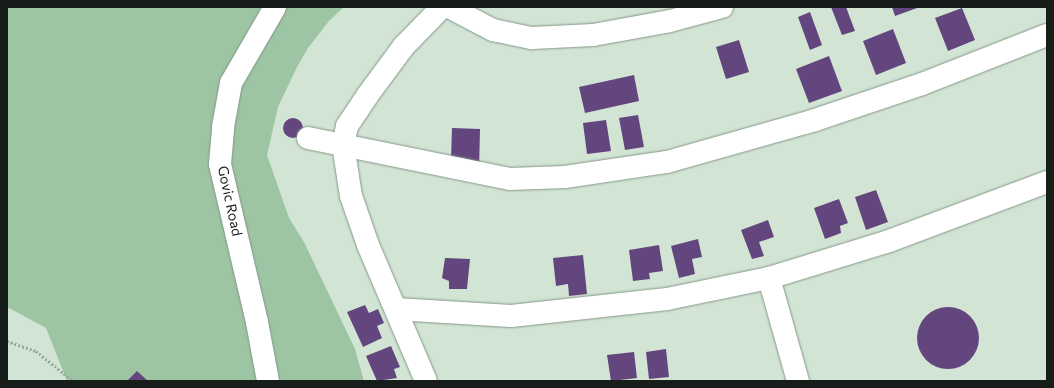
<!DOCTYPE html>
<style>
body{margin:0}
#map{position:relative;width:1054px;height:388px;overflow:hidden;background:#d2e5d5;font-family:Commissioner,sans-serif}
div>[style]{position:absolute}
.green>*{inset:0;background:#9dc5a4}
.building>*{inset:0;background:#63467d}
.round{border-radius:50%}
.path>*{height:2.5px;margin-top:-1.25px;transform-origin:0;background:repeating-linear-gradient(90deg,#98a79b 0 2px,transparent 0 4px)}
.roads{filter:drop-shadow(0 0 1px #869788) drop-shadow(0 0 1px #869788)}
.street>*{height:22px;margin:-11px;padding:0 11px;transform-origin:11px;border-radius:11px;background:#fff}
.secondary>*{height:22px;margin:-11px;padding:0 11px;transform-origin:11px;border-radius:11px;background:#fff}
span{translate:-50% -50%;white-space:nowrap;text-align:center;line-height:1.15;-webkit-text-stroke:4px #fff;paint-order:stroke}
.street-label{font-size:14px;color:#171e19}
.frame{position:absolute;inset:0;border:8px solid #171e19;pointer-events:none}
</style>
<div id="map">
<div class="green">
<div style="clip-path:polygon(7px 7px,344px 7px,329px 21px,308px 48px,297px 67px,278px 107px,267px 155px,289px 218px,304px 242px,355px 349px,364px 381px,67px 381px,46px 328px,7px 307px)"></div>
</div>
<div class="building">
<div style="clip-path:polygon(831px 7px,846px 7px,855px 31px,842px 35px)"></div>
<div style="clip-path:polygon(892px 7px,920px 7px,895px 16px)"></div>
<div style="clip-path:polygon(962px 8px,975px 40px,948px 51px,935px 18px)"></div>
<div style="clip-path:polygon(810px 12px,822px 45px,810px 50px,798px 17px)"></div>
<div style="clip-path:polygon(893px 29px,906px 63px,876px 75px,863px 41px)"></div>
<div style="clip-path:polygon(739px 40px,749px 72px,726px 79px,716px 47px)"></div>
<div style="clip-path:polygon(829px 56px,842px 91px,809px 103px,796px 69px)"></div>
<div style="clip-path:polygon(634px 75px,639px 101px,585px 113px,579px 87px)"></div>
<div style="clip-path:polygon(638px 115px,644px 147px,625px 150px,619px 118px)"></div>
<div class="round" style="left:283px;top:118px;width:20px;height:20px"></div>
<div style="clip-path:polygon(606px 120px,611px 151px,587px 154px,583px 123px)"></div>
<div style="clip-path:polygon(452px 128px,480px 129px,479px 171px,451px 159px)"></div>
<div style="clip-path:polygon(876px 190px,888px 222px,866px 230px,855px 197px)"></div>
<div style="clip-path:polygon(839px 199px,848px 223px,840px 226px,841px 233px,825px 239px,814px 208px)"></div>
<div style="clip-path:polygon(768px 220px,774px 237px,759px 242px,764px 256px,752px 259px,741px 230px)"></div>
<div style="clip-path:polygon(698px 239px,702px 257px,692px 259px,695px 274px,679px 278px,671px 246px)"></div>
<div style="clip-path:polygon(659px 245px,663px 271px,649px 273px,650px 279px,633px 281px,629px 250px)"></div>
<div style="clip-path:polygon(583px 255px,587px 294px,569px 296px,568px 284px,556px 286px,553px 258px)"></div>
<div style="clip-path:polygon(445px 258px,470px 259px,467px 289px,449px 289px,449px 281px,442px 278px)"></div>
<div style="clip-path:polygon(365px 305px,369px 313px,378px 309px,384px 323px,377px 326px,382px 338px,363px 347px,347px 312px)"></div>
<div class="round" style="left:917px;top:307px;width:62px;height:62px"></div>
<div style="clip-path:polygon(391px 346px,400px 367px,394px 369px,397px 378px,377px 381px,366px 356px)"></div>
<div style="clip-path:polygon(666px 349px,669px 377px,649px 379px,646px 352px)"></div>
<div style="clip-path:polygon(634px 352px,637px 378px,611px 381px,607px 355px)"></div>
<div style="clip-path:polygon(137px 371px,148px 381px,127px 381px)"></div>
</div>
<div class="path">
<div style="left:7px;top:341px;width:31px;rotate:19deg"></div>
<div style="left:36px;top:351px;width:48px;rotate:39deg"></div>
</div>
<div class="roads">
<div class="street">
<div style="left:449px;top:7px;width:50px;rotate:27.6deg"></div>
<div style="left:493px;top:30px;width:40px;rotate:12deg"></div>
<div style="left:532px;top:38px;width:61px;rotate:-2.8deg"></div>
<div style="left:593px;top:35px;width:78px;rotate:-10.3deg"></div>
<div style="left:670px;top:21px;width:54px;rotate:-15.1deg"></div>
<div style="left:308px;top:138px;width:206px;rotate:11.5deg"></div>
<div style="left:510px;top:179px;width:55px;rotate:-2.1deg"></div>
<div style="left:565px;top:177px;width:103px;rotate:-8.4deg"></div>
<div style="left:667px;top:162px;width:154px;rotate:-15.8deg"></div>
<div style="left:815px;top:120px;width:113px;rotate:-18.6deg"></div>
<div style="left:922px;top:84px;width:134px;rotate:-21.4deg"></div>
<div style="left:769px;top:278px;width:107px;rotate:74.3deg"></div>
<div style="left:396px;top:309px;width:115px;rotate:3.5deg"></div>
<div style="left:511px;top:316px;width:157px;rotate:-6.2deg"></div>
<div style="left:667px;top:299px;width:104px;rotate:-11.6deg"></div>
<div style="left:769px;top:278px;width:126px;rotate:-17.1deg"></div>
<div style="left:889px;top:241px;width:169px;rotate:-20.5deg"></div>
<div style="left:426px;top:381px;width:148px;rotate:-113.1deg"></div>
<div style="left:368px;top:245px;width:52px;rotate:-109.1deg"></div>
<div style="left:351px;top:196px;width:52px;rotate:-98.9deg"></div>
<div style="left:343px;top:145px;width:19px;rotate:-78deg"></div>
<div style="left:347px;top:126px;width:36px;rotate:-56deg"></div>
<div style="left:367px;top:96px;width:62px;rotate:-53.5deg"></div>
<div style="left:404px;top:46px;width:54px;rotate:-45.7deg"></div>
</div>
<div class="secondary">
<div style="left:268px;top:381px;width:60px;rotate:-100.6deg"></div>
<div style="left:257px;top:322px;width:162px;rotate:-103.2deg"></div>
<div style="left:220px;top:164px;width:37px;rotate:-85deg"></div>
<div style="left:223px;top:127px;width:45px;rotate:-79.7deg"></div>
<div style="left:231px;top:83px;width:88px;rotate:-59.9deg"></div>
</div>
</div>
<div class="street-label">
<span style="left:230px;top:201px;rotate:78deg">Govic Road</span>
</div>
<div class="frame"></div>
</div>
